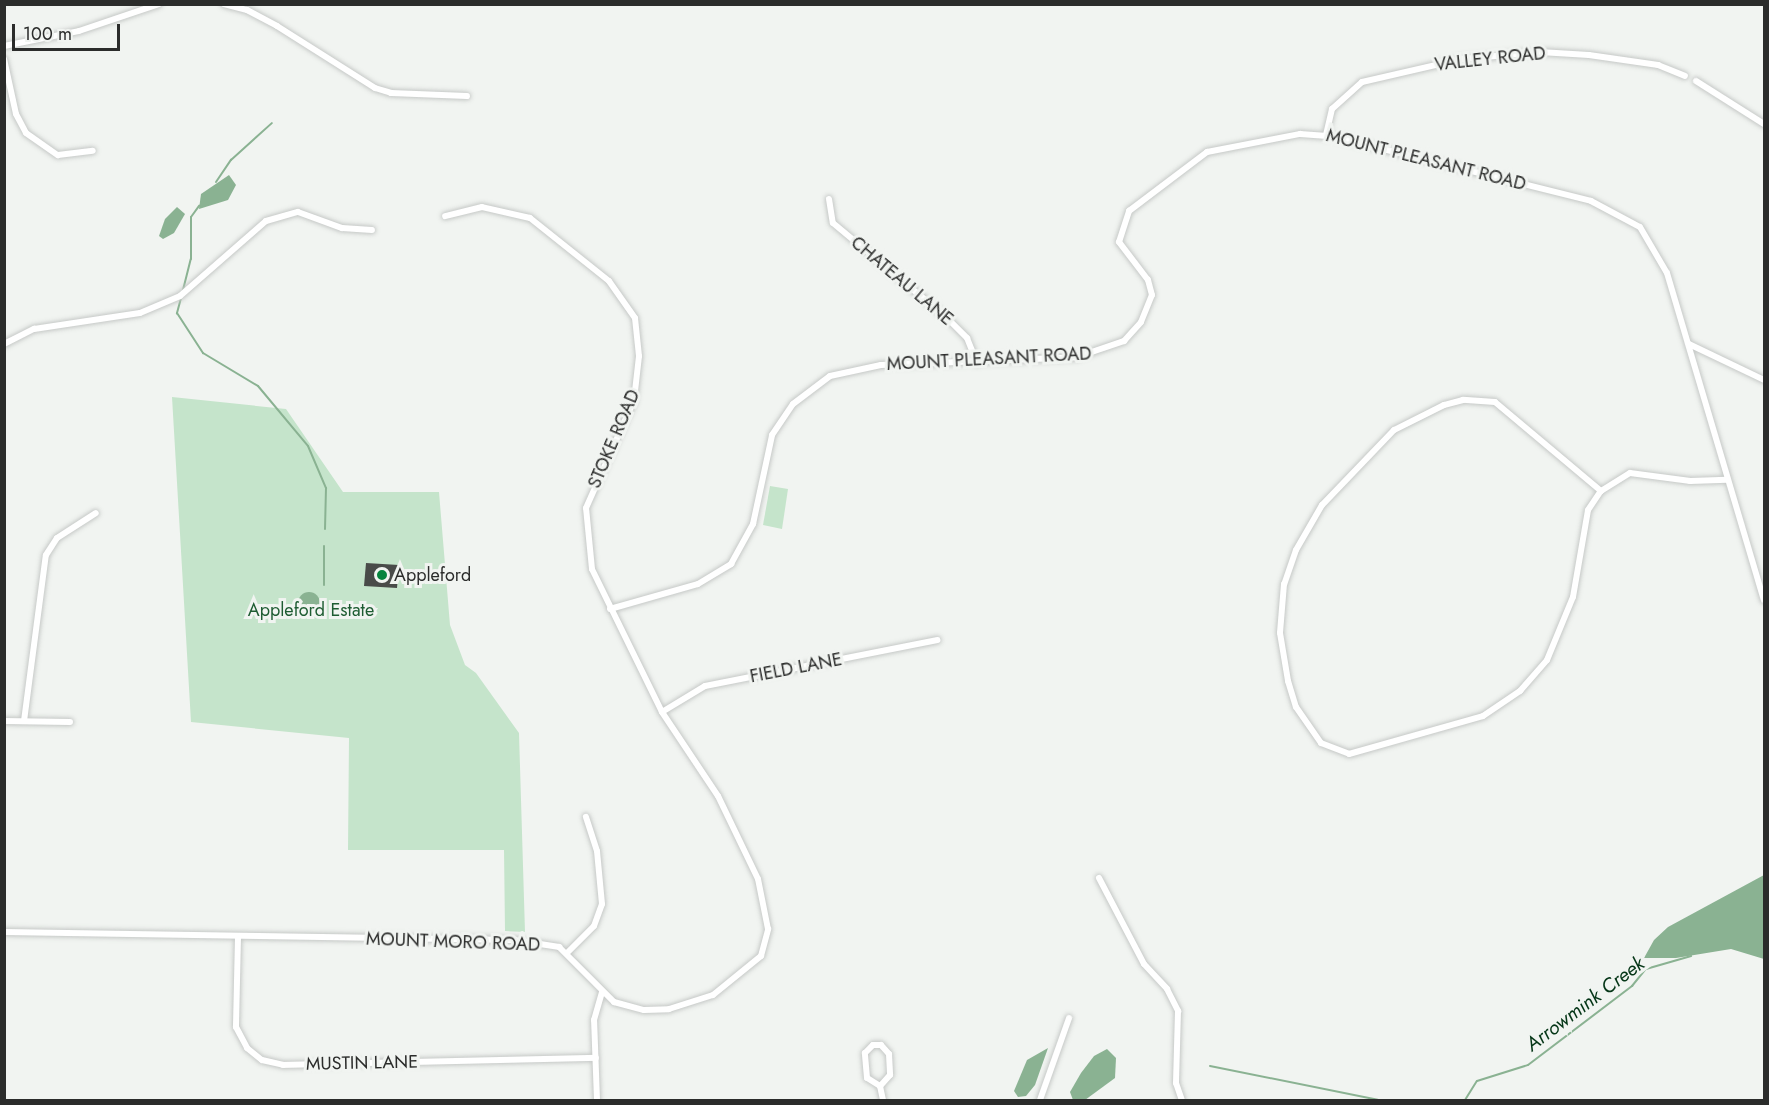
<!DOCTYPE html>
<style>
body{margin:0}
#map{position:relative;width:1769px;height:1105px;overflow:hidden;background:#f1f4f1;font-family:Jost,sans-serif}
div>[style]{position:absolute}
.green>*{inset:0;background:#c5e4cb}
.water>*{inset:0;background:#8ab292}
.round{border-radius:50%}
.stream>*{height:2px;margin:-1px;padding:0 1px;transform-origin:1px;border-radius:1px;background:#8ab292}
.building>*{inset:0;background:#494b49}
.roads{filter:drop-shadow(0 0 2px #c6c9c7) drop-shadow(0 0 2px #c6c9c7)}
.minor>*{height:6px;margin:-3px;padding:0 3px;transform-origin:3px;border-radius:3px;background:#fff}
.dots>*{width:16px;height:16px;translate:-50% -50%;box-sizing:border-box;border:3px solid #f1f4f1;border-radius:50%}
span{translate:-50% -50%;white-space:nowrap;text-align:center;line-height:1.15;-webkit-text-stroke:6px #f1f4f1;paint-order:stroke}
.street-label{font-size:18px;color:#2b2c2b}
.poi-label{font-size:18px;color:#2b2c2b}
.left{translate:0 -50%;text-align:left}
.park-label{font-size:18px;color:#1e5c32}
.water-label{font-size:20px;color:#053617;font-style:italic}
.frame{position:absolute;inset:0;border:6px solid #2b2c2b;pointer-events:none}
.scale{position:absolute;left:12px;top:24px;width:108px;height:27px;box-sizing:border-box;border:3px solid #2b2c2b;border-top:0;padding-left:8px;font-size:18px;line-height:21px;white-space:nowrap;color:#2b2c2b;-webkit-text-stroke:4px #f1f4f1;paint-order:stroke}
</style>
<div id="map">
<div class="green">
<div style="clip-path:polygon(172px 397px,286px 409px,343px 492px,439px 492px,450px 625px,465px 665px,476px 673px,519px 733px,525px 932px,505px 931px,504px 850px,348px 850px,349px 738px,191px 722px)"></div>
<div style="clip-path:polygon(770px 486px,788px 489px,782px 529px,763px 525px)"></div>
</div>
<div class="water">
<div style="clip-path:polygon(229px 175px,236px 185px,228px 200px,199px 209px,201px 194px)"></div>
<div style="clip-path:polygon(177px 207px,185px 214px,174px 233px,163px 239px,159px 236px,165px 219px)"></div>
<div class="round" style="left:298px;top:592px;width:22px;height:22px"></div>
<div style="clip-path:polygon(1764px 875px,1764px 959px,1731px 949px,1676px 958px,1644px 958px,1654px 940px,1668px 927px)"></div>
<div style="clip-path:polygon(1048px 1048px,1035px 1085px,1026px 1096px,1018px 1097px,1014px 1091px,1027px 1060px)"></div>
<div style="clip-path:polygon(1107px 1049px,1116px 1058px,1115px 1078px,1085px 1100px,1073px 1100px,1070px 1092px,1081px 1073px,1094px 1056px)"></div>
</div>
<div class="stream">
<div style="left:216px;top:182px;width:27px;rotate:-56deg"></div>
<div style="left:231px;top:160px;width:55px;rotate:-42.1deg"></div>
<div style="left:183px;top:290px;width:32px;rotate:-76deg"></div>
<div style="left:191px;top:259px;width:42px;rotate:-90deg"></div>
<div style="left:191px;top:217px;width:14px;rotate:-54deg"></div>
<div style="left:181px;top:298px;width:16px;rotate:105deg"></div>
<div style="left:177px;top:313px;width:48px;rotate:57deg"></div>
<div style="left:203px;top:353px;width:64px;rotate:31deg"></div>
<div style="left:258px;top:386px;width:78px;rotate:50.2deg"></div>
<div style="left:308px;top:446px;width:46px;rotate:66.8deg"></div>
<div style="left:326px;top:488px;width:41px;rotate:91.4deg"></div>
<div style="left:324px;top:585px;width:39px;rotate:-90deg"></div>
<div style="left:1210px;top:1066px;width:171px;rotate:11.4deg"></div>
<div style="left:1465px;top:1100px;width:22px;rotate:-58deg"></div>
<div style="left:1477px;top:1081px;width:53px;rotate:-17.4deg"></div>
<div style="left:1528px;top:1065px;width:131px;rotate:-37.2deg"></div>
<div style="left:1632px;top:986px;width:22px;rotate:-51deg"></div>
<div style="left:1646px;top:969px;width:47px;rotate:-16.1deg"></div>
</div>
<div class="building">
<div style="clip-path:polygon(366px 563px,399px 565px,397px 588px,364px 586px)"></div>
</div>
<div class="roads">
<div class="minor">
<div style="left:224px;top:4px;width:24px;rotate:15deg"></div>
<div style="left:247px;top:10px;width:34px;rotate:28deg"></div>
<div style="left:277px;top:26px;width:116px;rotate:32.3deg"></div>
<div style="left:375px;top:88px;width:17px;rotate:17deg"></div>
<div style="left:391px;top:93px;width:76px;rotate:2.3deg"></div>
<div style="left:4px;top:46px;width:76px;rotate:-11.3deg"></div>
<div style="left:79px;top:31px;width:84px;rotate:-18.6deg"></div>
<div style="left:4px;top:59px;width:56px;rotate:77.7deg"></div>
<div style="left:16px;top:114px;width:21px;rotate:62deg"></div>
<div style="left:26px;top:133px;width:39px;rotate:35deg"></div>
<div style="left:58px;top:155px;width:35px;rotate:-7deg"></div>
<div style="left:1696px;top:81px;width:80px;rotate:32.3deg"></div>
<div style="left:1326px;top:135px;width:27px;rotate:-77deg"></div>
<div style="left:1332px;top:109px;width:40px;rotate:-42deg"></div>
<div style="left:1362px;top:82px;width:103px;rotate:-13deg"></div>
<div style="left:1462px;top:59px;width:78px;rotate:-5.1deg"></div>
<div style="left:1540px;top:52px;width:49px;rotate:3.5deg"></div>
<div style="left:1589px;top:55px;width:70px;rotate:8.2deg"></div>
<div style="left:1658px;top:65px;width:29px;rotate:22deg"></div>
<div style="left:829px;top:199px;width:24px;rotate:81deg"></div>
<div style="left:833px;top:223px;width:147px;rotate:39.8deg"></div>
<div style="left:946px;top:317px;width:30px;rotate:45deg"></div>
<div style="left:967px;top:338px;width:27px;rotate:68deg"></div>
<div style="left:4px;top:344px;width:34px;rotate:-27deg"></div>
<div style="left:34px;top:329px;width:107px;rotate:-8.6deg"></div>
<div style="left:140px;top:313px;width:43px;rotate:-23deg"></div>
<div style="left:180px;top:296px;width:114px;rotate:-41.1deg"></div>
<div style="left:266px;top:221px;width:33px;rotate:-16deg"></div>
<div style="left:298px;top:212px;width:47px;rotate:20deg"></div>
<div style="left:342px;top:228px;width:30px;rotate:4deg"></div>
<div style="left:1689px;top:344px;width:83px;rotate:25.6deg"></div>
<div style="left:1601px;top:491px;width:138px;rotate:-140deg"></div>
<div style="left:1495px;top:402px;width:32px;rotate:-176deg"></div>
<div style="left:1463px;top:400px;width:20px;rotate:165deg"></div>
<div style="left:1444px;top:405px;width:56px;rotate:153.4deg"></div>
<div style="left:1394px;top:430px;width:104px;rotate:133.8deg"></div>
<div style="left:1322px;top:505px;width:52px;rotate:120deg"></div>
<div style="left:1296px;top:550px;width:36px;rotate:109deg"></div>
<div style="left:1284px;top:584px;width:49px;rotate:94.7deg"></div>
<div style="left:1280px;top:633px;width:49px;rotate:80.5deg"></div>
<div style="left:1288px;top:681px;width:27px;rotate:73deg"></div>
<div style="left:1296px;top:707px;width:44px;rotate:55.2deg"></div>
<div style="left:1321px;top:743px;width:30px;rotate:21deg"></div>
<div style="left:1349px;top:754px;width:139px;rotate:-15.8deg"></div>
<div style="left:1483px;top:716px;width:45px;rotate:-34deg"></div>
<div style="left:1520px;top:691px;width:41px;rotate:-48.9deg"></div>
<div style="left:1547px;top:660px;width:68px;rotate:-67.6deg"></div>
<div style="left:1573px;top:597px;width:88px;rotate:-80.2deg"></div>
<div style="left:1588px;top:510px;width:23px;rotate:-56deg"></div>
<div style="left:1601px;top:491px;width:34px;rotate:-32deg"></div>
<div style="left:1630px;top:473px;width:61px;rotate:7.6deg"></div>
<div style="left:1690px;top:481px;width:37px;rotate:-2deg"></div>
<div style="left:610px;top:609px;width:91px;rotate:-15.9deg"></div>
<div style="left:698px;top:584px;width:39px;rotate:-31deg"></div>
<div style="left:731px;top:564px;width:46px;rotate:-61.2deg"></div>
<div style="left:753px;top:524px;width:91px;rotate:-77.9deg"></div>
<div style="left:772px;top:435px;width:37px;rotate:-56deg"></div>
<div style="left:793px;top:404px;width:46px;rotate:-37.1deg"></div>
<div style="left:830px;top:376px;width:52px;rotate:-12.2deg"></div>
<div style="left:881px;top:365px;width:196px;rotate:-2.3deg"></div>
<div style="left:1077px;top:357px;width:50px;rotate:-18.8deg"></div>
<div style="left:1124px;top:341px;width:25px;rotate:-48deg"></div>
<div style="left:1141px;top:322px;width:29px;rotate:-68deg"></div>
<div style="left:1152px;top:295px;width:16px;rotate:-105deg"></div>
<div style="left:1148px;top:280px;width:48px;rotate:-127.3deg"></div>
<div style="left:1119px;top:242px;width:33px;rotate:-72deg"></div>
<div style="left:1129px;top:211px;width:98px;rotate:-37.1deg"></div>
<div style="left:1207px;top:152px;width:95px;rotate:-11deg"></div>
<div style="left:1300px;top:134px;width:31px;rotate:4deg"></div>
<div style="left:1331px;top:136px;width:268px;rotate:14deg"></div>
<div style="left:1591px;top:201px;width:55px;rotate:28deg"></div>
<div style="left:1640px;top:227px;width:53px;rotate:59.6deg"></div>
<div style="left:1667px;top:273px;width:341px;rotate:73.5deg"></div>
<div style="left:662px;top:712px;width:50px;rotate:-31.2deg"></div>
<div style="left:705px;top:686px;width:237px;rotate:-11.2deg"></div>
<div style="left:4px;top:721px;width:66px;rotate:0.9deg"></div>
<div style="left:24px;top:721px;width:167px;rotate:-82.5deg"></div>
<div style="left:46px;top:555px;width:20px;rotate:-57deg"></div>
<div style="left:57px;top:538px;width:46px;rotate:-32.7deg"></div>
<div style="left:1099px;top:878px;width:97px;rotate:62.4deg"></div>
<div style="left:1144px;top:964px;width:34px;rotate:47deg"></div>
<div style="left:1167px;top:989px;width:25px;rotate:63deg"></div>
<div style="left:1178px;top:1011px;width:72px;rotate:91.6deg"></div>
<div style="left:1176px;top:1083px;width:18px;rotate:71deg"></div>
<div style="left:4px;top:932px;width:510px;rotate:0.9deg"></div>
<div style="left:514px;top:940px;width:46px;rotate:8.8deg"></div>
<div style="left:559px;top:947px;width:78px;rotate:45deg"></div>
<div style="left:614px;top:1002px;width:31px;rotate:15deg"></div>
<div style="left:644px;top:1010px;width:25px;rotate:-2deg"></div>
<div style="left:669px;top:1009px;width:46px;rotate:-17.7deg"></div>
<div style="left:713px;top:995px;width:62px;rotate:-39.1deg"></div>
<div style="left:761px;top:956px;width:28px;rotate:-75deg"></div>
<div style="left:768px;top:929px;width:51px;rotate:-101.3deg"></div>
<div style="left:758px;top:879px;width:92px;rotate:-115.7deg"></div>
<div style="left:718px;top:796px;width:101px;rotate:-123.7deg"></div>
<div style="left:662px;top:712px;width:159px;rotate:-116.1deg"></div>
<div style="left:592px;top:569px;width:61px;rotate:-95.6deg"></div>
<div style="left:586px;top:508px;width:118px;rotate:-66deg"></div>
<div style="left:634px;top:400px;width:44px;rotate:-83.5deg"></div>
<div style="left:639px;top:356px;width:38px;rotate:-96deg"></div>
<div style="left:635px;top:318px;width:45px;rotate:-125.1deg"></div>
<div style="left:609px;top:281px;width:101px;rotate:-141.4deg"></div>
<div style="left:530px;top:218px;width:49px;rotate:-167.1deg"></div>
<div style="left:482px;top:207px;width:38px;rotate:166deg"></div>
<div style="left:238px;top:937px;width:90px;rotate:91.3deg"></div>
<div style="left:236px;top:1027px;width:24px;rotate:62deg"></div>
<div style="left:247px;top:1048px;width:19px;rotate:39deg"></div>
<div style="left:262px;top:1060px;width:22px;rotate:13deg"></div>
<div style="left:283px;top:1065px;width:313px;rotate:-1.3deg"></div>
<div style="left:567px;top:953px;width:38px;rotate:-45deg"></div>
<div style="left:594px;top:926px;width:23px;rotate:-70deg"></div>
<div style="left:602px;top:904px;width:53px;rotate:-95.4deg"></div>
<div style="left:597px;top:851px;width:36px;rotate:-108deg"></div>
<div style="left:873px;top:1045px;width:8px"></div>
<div style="left:881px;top:1045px;width:12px;rotate:48deg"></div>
<div style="left:889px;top:1054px;width:21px;rotate:87deg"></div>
<div style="left:890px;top:1075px;width:15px;rotate:132deg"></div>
<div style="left:880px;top:1086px;width:15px;rotate:-148deg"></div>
<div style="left:867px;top:1078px;width:25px;rotate:-95deg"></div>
<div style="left:865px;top:1053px;width:11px;rotate:-45deg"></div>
<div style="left:880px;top:1086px;width:14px;rotate:78deg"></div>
<div style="left:597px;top:1100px;width:80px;rotate:-92.1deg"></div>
<div style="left:594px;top:1020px;width:29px;rotate:-74deg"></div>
<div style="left:1040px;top:1100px;width:87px;rotate:-70.5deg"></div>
</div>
</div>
<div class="dots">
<div style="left:382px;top:575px;background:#06843e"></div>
</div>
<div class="street-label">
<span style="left:1490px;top:59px;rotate:-6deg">VALLEY ROAD</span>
<span style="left:1426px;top:160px;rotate:14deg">MOUNT PLEASANT ROAD</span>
<span style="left:902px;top:281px;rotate:40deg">CHATEAU LANE</span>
<span style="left:989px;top:359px;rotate:-3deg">MOUNT PLEASANT ROAD</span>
<span style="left:614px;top:439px;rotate:-67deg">STOKE ROAD</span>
<span style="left:796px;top:668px;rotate:-11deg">FIELD LANE</span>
<span style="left:453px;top:942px;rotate:2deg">MOUNT MORO ROAD</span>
<span style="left:362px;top:1063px;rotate:-1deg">MUSTIN LANE</span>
</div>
<div class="poi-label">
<span class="left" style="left:394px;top:575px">Appleford</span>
</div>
<div class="park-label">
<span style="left:311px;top:610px">Appleford Estate</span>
</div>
<div class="water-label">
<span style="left:1585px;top:1004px;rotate:-37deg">Arrowmink Creek</span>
</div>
<div class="frame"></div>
<div class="scale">100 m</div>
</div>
